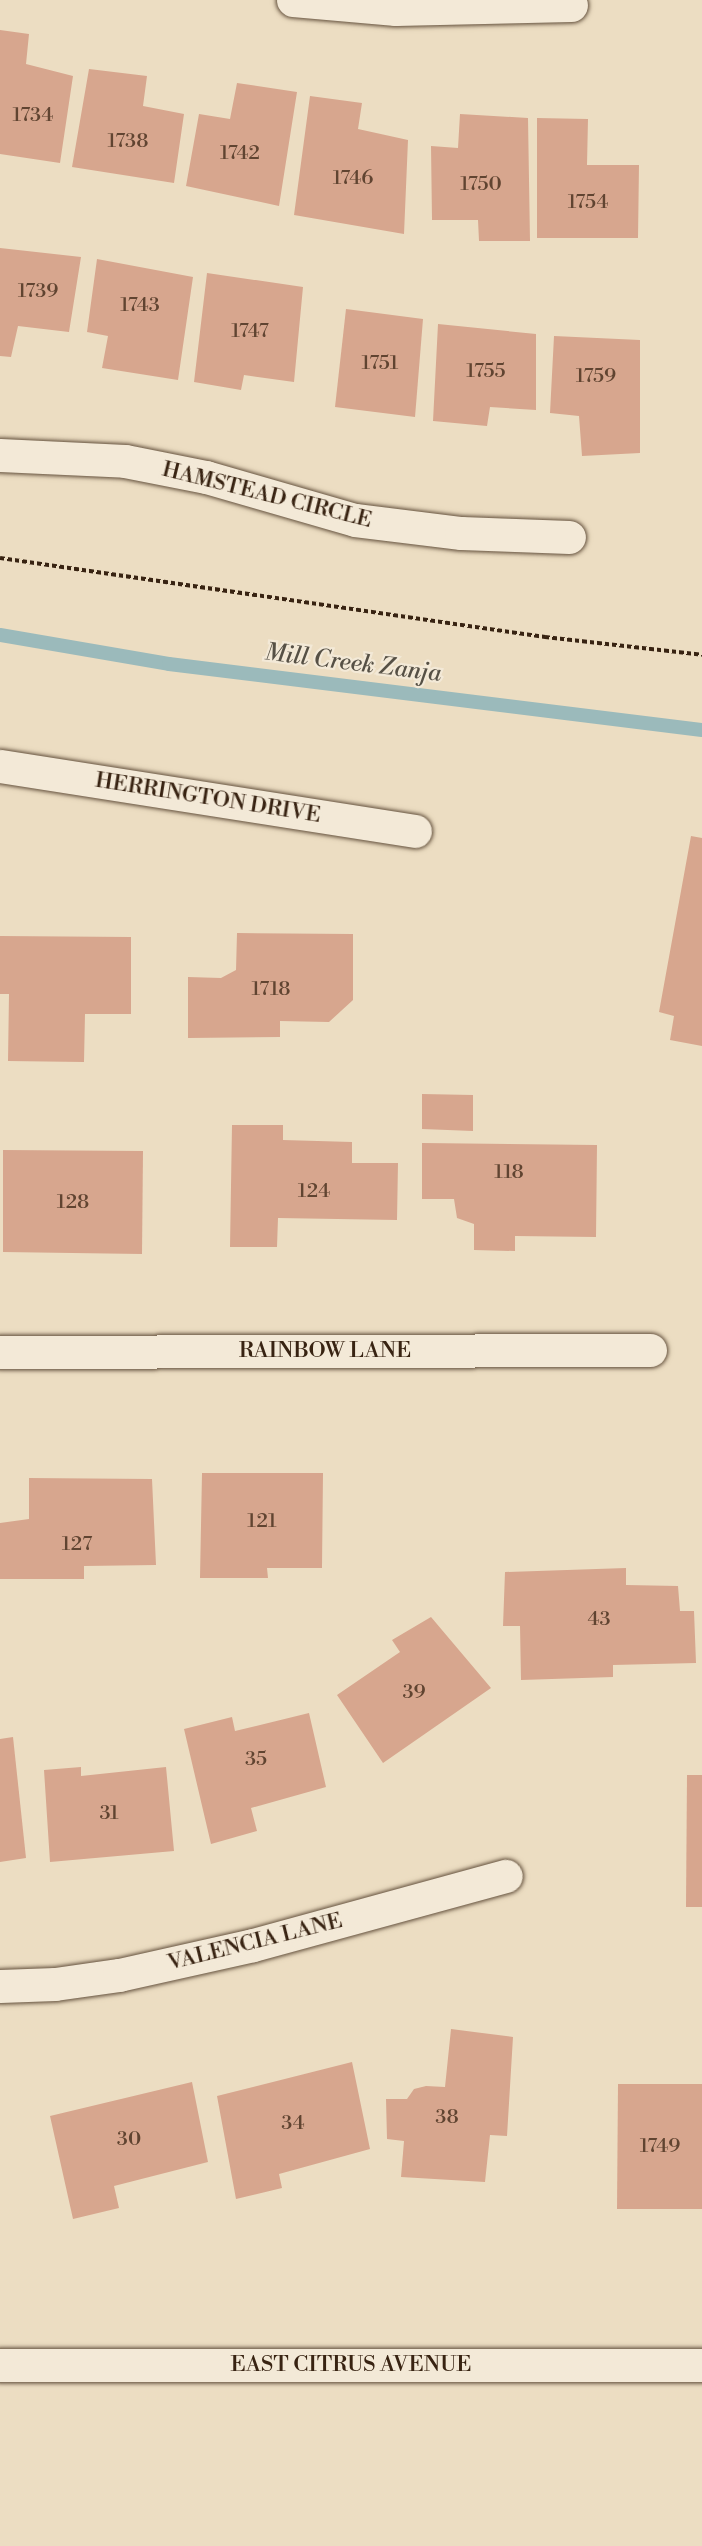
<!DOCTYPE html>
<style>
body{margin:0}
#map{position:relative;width:702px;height:2546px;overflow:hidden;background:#ecddc2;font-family:"Libre Bodoni",serif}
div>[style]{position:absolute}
.stream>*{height:14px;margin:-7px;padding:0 7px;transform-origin:7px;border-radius:7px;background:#9bbabb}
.building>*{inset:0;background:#d7a68e}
.path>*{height:4px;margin-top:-2px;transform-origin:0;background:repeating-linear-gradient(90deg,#382312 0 4.5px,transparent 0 7.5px)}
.roads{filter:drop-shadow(0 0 2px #65523e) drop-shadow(0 0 2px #65523e)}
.minor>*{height:33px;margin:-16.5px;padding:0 16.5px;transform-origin:16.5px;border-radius:16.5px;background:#f3e9d7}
span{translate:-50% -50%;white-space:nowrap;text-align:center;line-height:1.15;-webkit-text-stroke:4.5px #f3e9d7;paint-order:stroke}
.number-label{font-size:20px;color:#604431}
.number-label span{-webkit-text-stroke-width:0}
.street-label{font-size:22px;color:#382312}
.water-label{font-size:24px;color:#565045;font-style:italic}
</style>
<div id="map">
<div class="stream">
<div style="left:0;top:635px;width:171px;rotate:9.7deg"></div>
<div style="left:169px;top:664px;width:537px;rotate:7.06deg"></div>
</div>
<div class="building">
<div style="clip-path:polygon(0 30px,29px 34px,26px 64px,73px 76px,60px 163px,0 154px)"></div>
<div style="clip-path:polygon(89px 69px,147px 76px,143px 106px,184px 114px,174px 183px,72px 167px)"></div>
<div style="clip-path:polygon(237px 83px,297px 92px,279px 206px,186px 186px,199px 114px,230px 119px)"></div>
<div style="clip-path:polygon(310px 96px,362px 103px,358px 129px,408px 140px,404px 234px,294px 215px)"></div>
<div style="clip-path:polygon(460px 114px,528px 118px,530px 241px,479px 241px,478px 220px,432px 220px,431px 146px,458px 148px)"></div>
<div style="clip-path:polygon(537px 118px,588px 119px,587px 165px,639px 165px,638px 238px,537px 238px)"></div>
<div style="clip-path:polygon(0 248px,81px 257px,69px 332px,18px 326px,11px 357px,0 356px)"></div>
<div style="clip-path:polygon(97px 259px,193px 277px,178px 380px,102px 368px,108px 336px,87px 332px)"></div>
<div style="clip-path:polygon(207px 273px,303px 287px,294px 382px,244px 375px,241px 390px,194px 382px)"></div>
<div style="clip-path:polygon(346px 309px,423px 319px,415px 417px,335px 407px)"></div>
<div style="clip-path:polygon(438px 324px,536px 334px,536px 410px,490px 407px,487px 426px,433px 421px)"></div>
<div style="clip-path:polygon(554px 336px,640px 340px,640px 453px,582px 456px,579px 416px,550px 413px)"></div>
<div style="clip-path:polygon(691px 836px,702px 838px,702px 1046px,670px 1040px,674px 1016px,659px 1012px)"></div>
<div style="clip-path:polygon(237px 933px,353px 934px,353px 1000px,329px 1022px,280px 1021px,280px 1037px,188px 1038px,188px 977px,221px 978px,236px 970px)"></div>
<div style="clip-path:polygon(0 936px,131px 937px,131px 1014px,85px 1014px,84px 1062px,8px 1061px,9px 994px,0 994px)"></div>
<div style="clip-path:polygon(422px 1094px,473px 1095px,473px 1131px,422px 1129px)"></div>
<div style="clip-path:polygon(232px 1125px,283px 1125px,283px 1140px,352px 1142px,352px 1163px,398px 1163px,397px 1220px,278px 1218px,277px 1247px,230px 1247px)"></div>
<div style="clip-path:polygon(422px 1143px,597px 1145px,596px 1237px,515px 1236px,515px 1251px,474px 1250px,474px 1224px,457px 1218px,454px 1199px,422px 1199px)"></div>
<div style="clip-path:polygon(3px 1150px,143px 1151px,142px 1254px,3px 1252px)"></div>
<div style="clip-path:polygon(202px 1473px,323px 1473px,322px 1568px,267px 1568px,268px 1578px,200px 1578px)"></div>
<div style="clip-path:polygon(29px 1478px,152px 1479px,156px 1565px,84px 1566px,84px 1579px,0 1579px,0 1523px,29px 1519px)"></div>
<div style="clip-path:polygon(626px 1568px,626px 1585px,678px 1586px,680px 1611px,694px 1611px,696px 1663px,613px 1665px,613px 1677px,521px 1680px,520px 1626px,503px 1626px,505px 1572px)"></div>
<div style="clip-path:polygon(431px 1617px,491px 1688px,383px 1763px,337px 1695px,400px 1652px,392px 1640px)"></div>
<div style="clip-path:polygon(309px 1713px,326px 1787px,251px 1808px,257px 1831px,211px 1844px,184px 1729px,232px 1717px,235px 1731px)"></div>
<div style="clip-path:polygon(13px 1737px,26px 1858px,0 1862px,0 1739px)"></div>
<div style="clip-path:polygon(81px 1767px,81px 1776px,166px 1767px,174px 1851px,50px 1862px,44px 1770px)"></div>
<div style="clip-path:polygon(687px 1775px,702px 1775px,702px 1907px,686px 1907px)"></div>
<div style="clip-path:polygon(451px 2029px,513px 2037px,507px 2136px,490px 2135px,485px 2182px,401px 2177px,404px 2141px,387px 2139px,386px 2099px,407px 2099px,414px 2089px,426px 2086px,445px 2087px)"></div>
<div style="clip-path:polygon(352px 2062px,370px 2149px,279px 2174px,282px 2188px,236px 2199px,217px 2096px)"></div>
<div style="clip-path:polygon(192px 2082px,208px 2162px,114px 2186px,119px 2208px,73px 2219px,50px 2116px)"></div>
<div style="clip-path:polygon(618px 2084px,702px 2084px,702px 2209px,617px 2209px)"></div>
</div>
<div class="path">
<div style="left:0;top:558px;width:551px;rotate:8.25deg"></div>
<div style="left:545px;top:637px;width:158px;rotate:6.5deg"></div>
</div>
<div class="roads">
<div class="minor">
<div style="left:293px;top:0;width:103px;rotate:5deg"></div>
<div style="left:396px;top:9px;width:175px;rotate:-1.3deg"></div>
<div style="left:0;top:455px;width:125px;rotate:2.7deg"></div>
<div style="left:125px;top:461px;width:83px;rotate:11.2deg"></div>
<div style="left:206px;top:477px;width:155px;rotate:16.1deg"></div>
<div style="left:355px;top:520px;width:107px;rotate:7deg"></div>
<div style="left:461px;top:533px;width:108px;rotate:2.1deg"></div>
<div style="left:0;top:766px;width:420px;rotate:8.9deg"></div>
<div style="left:0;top:1352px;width:650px;rotate:-0.18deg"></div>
<div style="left:0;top:1986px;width:55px;rotate:-2.1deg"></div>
<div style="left:55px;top:1984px;width:65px;rotate:-8deg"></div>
<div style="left:119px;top:1975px;width:137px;rotate:-12.6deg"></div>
<div style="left:253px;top:1945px;width:262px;rotate:-15.3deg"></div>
<div style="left:0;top:2365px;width:702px"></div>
</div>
</div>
<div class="number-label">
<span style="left:33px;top:115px">1734</span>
<span style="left:128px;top:141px">1738</span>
<span style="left:240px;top:153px">1742</span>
<span style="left:353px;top:178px">1746</span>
<span style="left:481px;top:184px">1750</span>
<span style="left:588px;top:202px">1754</span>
<span style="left:38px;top:291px">1739</span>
<span style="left:140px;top:305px">1743</span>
<span style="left:250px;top:331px">1747</span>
<span style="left:380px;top:363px">1751</span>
<span style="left:486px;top:371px">1755</span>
<span style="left:596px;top:376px">1759</span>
<span style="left:271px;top:989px">1718</span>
<span style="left:509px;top:1172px">118</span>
<span style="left:314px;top:1191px">124</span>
<span style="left:73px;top:1202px">128</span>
<span style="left:262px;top:1521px">121</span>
<span style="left:77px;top:1544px">127</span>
<span style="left:599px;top:1619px">43</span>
<span style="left:414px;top:1692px">39</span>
<span style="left:256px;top:1759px">35</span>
<span style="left:109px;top:1813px">31</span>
<span style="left:447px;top:2117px">38</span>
<span style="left:293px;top:2123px">34</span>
<span style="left:129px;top:2139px">30</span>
<span style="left:660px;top:2146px">1749</span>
</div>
<div class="street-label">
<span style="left:267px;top:495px;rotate:14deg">HAMSTEAD CIRCLE</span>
<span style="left:208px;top:798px;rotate:9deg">HERRINGTON DRIVE</span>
<span style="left:325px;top:1351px">RAINBOW LANE</span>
<span style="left:255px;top:1942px;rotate:-14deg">VALENCIA LANE</span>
<span style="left:351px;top:2365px">EAST CITRUS AVENUE</span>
</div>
<div class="water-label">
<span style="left:353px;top:664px;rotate:7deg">Mill Creek Zanja</span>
</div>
</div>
